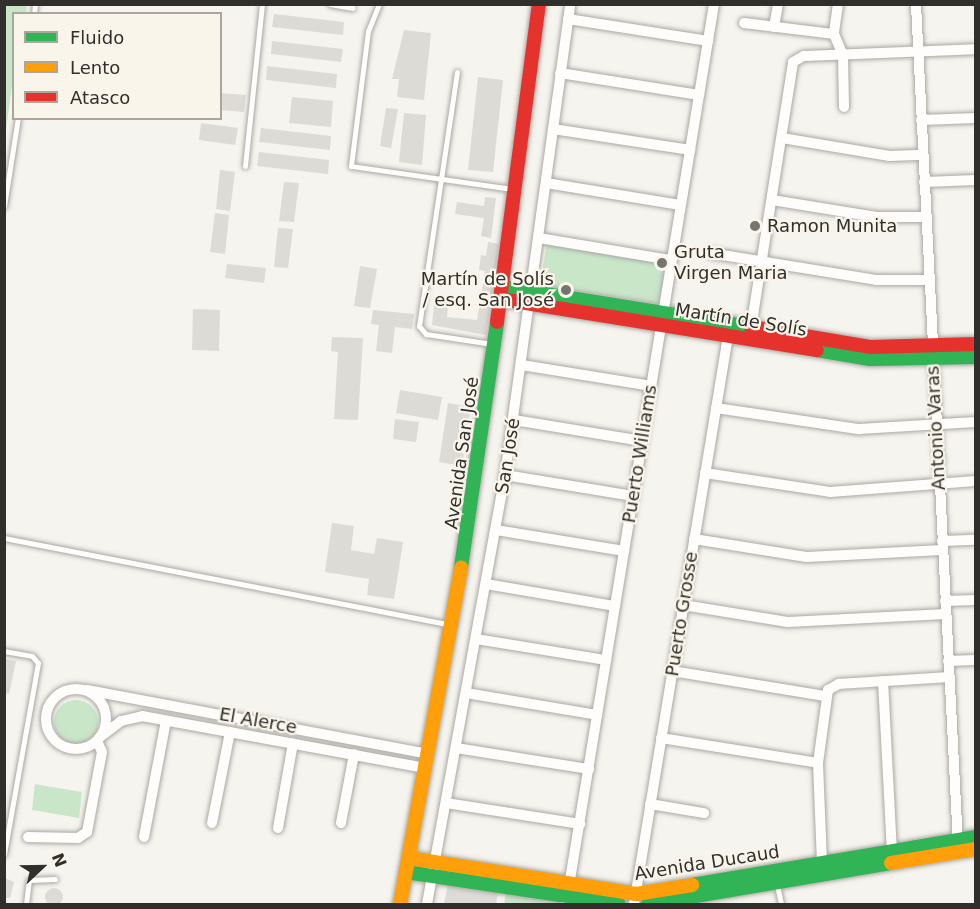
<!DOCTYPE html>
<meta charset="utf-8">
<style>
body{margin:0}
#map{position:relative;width:980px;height:909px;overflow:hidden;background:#f6f4ee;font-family:"DejaVu Sans",sans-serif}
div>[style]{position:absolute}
.green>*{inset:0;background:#c9e6c9}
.round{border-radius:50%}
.building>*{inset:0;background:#dcdbd6}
.roads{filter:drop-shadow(0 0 2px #aaa8a4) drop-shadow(0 0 2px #aaa8a4)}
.lane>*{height:5px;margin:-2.5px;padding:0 2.5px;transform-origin:2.5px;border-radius:2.5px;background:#fefdfc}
.street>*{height:10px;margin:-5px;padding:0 5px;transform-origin:5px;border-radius:5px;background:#fefdfc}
.street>.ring{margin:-5px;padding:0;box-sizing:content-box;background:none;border:10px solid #fefdfc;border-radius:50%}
.fast>*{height:14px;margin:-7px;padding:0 7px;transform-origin:7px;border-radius:7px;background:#30b455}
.slow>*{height:14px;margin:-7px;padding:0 7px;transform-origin:7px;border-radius:7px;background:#ff9f0a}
.jam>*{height:14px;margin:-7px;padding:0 7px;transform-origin:7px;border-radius:7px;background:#e5322d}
.dots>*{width:16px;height:16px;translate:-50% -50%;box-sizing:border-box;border:3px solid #faf5eb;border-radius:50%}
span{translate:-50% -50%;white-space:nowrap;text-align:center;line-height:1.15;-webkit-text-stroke:4.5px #faf5eb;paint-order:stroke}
.poi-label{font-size:18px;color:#312f2b}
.left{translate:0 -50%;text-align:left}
.right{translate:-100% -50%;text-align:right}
.street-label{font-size:18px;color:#312f2b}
.frame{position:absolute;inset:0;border:6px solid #312f2b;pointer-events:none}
.legend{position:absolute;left:12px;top:12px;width:210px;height:108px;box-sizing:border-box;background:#faf5eb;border:2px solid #aaa69e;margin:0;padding:8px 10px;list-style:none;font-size:18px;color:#312f2b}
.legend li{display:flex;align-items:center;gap:12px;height:30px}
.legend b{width:30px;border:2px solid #aaa69e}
.north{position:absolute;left:12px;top:837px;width:60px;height:60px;-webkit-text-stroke:4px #faf5eb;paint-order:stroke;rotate:68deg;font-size:16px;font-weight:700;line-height:24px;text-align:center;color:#312f2b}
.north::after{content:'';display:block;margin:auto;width:21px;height:27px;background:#312f2b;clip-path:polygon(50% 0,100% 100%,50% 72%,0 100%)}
</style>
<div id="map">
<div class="green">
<div style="clip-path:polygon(5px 4px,27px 5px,26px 13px,14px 14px,13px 79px,5px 137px)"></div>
<div style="clip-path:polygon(547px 244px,666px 262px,659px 304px,540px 285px)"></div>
<div class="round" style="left:54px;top:700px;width:44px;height:44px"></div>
<div style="clip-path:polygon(35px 784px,82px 792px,79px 818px,32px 810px)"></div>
<div style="clip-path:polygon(506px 892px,565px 902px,565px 904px,504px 904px)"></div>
</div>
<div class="building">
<div style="clip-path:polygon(274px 14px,344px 22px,343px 35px,272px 27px)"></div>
<div style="clip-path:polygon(404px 30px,431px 33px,424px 100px,397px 97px,399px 79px,392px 79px)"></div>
<div style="clip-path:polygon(272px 41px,343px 49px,341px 62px,271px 54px)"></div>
<div style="clip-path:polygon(267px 66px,337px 74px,336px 88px,266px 80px)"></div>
<div style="clip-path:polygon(478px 77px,503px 80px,493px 172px,468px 170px)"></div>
<div style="clip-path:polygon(220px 93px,246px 95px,244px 112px,220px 110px)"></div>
<div style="clip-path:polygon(292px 97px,333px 101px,331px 127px,289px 123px)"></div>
<div style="clip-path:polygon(386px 108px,398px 109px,391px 148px,380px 146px)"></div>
<div style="clip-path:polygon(404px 113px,426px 115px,422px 165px,399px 162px)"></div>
<div style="clip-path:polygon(201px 123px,238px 128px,235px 145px,199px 140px)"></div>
<div style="clip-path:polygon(261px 128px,331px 136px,330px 150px,259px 142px)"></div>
<div style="clip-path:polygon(259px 152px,329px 160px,328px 174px,257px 166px)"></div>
<div style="clip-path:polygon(220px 170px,235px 172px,230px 211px,216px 209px)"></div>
<div style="clip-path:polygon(284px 182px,299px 183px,294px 222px,279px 221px)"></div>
<div style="clip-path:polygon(485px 197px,496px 198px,491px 238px,481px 236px,484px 218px,455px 214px,457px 202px,484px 206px)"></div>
<div style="clip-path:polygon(215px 213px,229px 215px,225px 254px,210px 252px)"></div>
<div style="clip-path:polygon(278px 228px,293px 229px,288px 268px,274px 267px)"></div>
<div style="clip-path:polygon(488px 242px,499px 244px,486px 335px,432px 325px,434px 304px,448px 306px,447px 317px,477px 320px,485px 271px,479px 270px,481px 255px,486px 256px)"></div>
<div style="clip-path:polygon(227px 264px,266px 268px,264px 283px,225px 278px)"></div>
<div style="clip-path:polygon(360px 266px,377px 269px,370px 308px,354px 306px)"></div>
<div style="clip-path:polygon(193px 309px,220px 310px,219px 351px,192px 350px)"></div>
<div style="clip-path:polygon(373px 310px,414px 314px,412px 329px,395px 327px,392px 353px,376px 351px,379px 325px,371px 324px)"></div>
<div style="clip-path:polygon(332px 337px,363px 338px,358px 420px,334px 419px,338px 352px,331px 351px)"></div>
<div style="clip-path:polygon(400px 390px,442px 397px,438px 420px,396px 413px)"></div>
<div style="clip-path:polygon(448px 403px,471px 407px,462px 466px,439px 462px)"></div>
<div style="clip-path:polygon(395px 419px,419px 422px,416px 442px,393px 439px)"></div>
<div style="clip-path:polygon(332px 523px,354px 526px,351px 550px,374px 554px,377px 538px,403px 542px,394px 599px,367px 595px,369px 579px,325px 572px)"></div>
<div style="clip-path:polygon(4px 659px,16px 661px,9px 694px,4px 693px)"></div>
<div style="clip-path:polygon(5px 878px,14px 882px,10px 898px,5px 898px)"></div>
<div style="clip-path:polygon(448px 884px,498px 893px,496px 904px,444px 904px)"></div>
<div class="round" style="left:45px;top:888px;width:18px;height:18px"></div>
</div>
<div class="roads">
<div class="lane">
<div style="left:330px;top:4px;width:23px;rotate:10deg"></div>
<div style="left:379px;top:4px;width:29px;rotate:112deg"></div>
<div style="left:368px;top:31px;width:136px;rotate:97.2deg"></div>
<div style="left:351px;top:166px;width:164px;rotate:8.1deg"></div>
<div style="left:34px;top:14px;width:10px;rotate:-84deg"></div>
<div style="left:457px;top:72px;width:257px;rotate:98.5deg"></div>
<div style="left:419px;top:326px;width:11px;rotate:49deg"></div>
<div style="left:426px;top:334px;width:67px;rotate:8.6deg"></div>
<div style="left:245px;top:166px;width:163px;rotate:-84deg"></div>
<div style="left:4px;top:206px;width:89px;rotate:-81deg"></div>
<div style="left:4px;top:538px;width:451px;rotate:11deg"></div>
<div style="left:4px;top:651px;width:28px;rotate:10deg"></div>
<div style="left:32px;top:656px;width:9px;rotate:49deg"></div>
<div style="left:38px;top:663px;width:194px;rotate:100.1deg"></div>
<div style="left:777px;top:885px;width:19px;rotate:78deg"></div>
<div style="left:26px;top:904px;width:24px;rotate:-83deg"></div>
<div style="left:29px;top:880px;width:26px;rotate:-2deg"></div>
</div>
<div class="street">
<div style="left:838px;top:4px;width:30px;rotate:98deg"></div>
<div style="left:834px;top:34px;width:23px;rotate:67deg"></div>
<div style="left:843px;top:55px;width:52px;rotate:88.9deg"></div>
<div style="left:916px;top:4px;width:842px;rotate:87.14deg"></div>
<div style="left:568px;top:19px;width:142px;rotate:8.9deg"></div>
<div style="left:744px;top:23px;width:91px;rotate:7deg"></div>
<div style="left:774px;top:27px;width:23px;rotate:-80deg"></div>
<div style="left:560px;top:73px;width:141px;rotate:9deg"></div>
<div style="left:921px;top:120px;width:55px;rotate:-2.1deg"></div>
<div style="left:553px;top:129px;width:139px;rotate:8.7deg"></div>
<div style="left:782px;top:138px;width:109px;rotate:9.5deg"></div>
<div style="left:890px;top:156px;width:33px;rotate:-2deg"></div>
<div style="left:924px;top:182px;width:52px;rotate:-2.2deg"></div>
<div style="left:546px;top:183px;width:136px;rotate:9.3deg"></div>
<div style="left:772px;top:200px;width:106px;rotate:9.2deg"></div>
<div style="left:877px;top:217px;width:49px"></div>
<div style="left:539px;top:238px;width:134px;rotate:9.5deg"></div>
<div style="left:710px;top:253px;width:168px;rotate:9.2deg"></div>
<div style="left:876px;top:280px;width:52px"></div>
<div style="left:751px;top:328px;width:269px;rotate:-81deg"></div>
<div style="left:793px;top:62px;width:13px;rotate:-29deg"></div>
<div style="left:804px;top:56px;width:172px;rotate:-2.3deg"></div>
<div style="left:522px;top:365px;width:131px;rotate:9.2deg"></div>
<div style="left:716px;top:408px;width:145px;rotate:8.4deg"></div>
<div style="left:859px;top:429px;width:117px;rotate:-3.4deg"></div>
<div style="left:514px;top:420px;width:130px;rotate:9.3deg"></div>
<div style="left:705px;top:473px;width:126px;rotate:8.6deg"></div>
<div style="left:830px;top:492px;width:146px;rotate:-4.3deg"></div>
<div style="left:505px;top:475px;width:130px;rotate:9.3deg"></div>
<div style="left:496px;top:530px;width:130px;rotate:9.3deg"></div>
<div style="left:694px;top:539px;width:114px;rotate:9.1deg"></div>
<div style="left:807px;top:557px;width:135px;rotate:-3deg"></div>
<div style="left:942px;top:541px;width:34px;rotate:-2deg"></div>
<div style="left:486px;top:584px;width:131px;rotate:9.7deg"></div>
<div style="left:945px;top:601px;width:31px;rotate:-2deg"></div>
<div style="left:683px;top:605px;width:106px;rotate:9.2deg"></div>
<div style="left:788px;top:622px;width:158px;rotate:-2.9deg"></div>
<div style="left:476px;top:639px;width:132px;rotate:9.2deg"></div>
<div style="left:948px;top:661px;width:28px;rotate:-2deg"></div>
<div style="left:672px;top:671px;width:155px;rotate:9.3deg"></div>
<div style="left:883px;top:681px;width:170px;rotate:87deg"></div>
<div class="ring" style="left:46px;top:689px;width:50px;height:50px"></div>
<div style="left:87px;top:690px;width:347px;rotate:10.6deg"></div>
<div style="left:466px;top:693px;width:133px;rotate:9.5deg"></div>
<div style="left:100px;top:737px;width:26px;rotate:-37deg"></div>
<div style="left:121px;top:721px;width:22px;rotate:-13deg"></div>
<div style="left:142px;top:716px;width:288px;rotate:10.4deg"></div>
<div style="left:661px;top:738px;width:159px;rotate:9deg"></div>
<div style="left:456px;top:748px;width:135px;rotate:9deg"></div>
<div style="left:446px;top:803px;width:136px;rotate:8.9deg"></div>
<div style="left:650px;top:804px;width:55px;rotate:9.5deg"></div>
<div style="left:212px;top:823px;width:93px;rotate:-78.8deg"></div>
<div style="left:341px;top:823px;width:70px;rotate:-79.3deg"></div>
<div style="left:278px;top:828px;width:86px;rotate:-80deg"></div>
<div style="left:28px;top:837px;width:50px;rotate:1.1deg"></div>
<div style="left:78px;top:838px;width:11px;rotate:-34deg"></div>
<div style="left:87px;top:832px;width:81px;rotate:-79.4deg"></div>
<div style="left:102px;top:752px;width:12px;rotate:-114deg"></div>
<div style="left:144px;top:837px;width:118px;rotate:-79.3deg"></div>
<div style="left:822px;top:863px;width:100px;rotate:-92.3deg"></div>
<div style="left:818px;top:763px;width:74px;rotate:-82.2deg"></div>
<div style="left:828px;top:690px;width:13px;rotate:-29deg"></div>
<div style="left:839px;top:684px;width:110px;rotate:-3.6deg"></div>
<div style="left:427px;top:904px;width:436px;rotate:-79.7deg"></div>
<div style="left:505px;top:475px;width:475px;rotate:-82.1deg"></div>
<div style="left:566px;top:904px;width:912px;rotate:-80.66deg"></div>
<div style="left:634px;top:904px;width:582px;rotate:-80.6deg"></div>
</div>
<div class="fast">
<div style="left:503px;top:287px;width:251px;rotate:9.2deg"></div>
<div style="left:817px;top:350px;width:54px;rotate:9.6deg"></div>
<div style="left:870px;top:359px;width:106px;rotate:-1.1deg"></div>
<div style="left:461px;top:567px;width:248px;rotate:-81.6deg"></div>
<div style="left:406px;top:872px;width:215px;rotate:8.5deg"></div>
<div style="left:692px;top:885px;width:288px;rotate:-9.6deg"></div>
<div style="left:648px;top:904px;width:246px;rotate:-9.6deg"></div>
</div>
<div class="slow">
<div style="left:409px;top:858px;width:230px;rotate:9deg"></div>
<div style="left:636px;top:894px;width:57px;rotate:-9.1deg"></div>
<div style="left:891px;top:863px;width:86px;rotate:-9.4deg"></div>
<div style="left:400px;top:904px;width:342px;rotate:-79.7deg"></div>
</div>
<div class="jam">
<div style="left:501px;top:299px;width:320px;rotate:9.2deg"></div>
<div style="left:497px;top:322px;width:321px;rotate:-82.5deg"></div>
<div style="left:751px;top:327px;width:122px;rotate:9.5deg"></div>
<div style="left:871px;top:347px;width:105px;rotate:-1.6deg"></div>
</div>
</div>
<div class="dots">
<div style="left:755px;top:226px;background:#76746f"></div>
<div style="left:662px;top:263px;background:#76746f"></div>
<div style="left:566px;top:290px;background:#76746f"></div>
</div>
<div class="poi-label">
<span class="left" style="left:767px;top:226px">Ramon Munita</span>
<span class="left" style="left:674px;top:263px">Gruta<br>Virgen Maria</span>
<span class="right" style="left:554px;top:290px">Martín de Solís<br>/ esq. San José</span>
</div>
<div class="street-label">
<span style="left:741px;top:320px;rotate:9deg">Martín de Solís</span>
<span style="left:936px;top:428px;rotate:-93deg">Antonio Varas</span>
<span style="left:462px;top:453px;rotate:-82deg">Avenida San José</span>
<span style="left:640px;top:454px;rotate:-81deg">Puerto Williams</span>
<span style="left:508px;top:456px;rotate:-81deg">San José</span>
<span style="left:682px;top:614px;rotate:-81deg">Puerto Grosse</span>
<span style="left:258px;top:721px;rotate:10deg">El Alerce</span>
<span style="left:707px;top:863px;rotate:-9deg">Avenida Ducaud</span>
</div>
<div class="frame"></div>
<ul class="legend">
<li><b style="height:8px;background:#30b455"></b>Fluido</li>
<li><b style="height:8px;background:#ff9f0a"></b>Lento</li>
<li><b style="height:8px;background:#e5322d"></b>Atasco</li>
</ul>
<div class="north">N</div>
</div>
